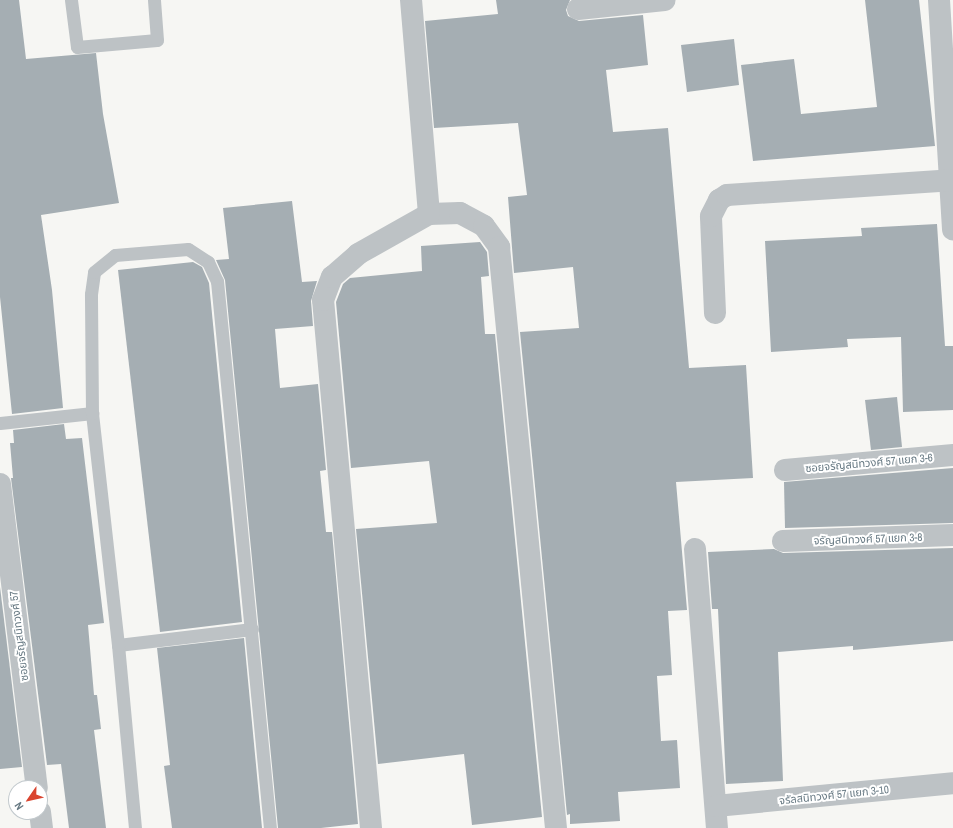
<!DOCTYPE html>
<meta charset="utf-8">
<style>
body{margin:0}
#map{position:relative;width:953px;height:828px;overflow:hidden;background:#f6f6f3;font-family:"Archivo Narrow","Noto Sans Thai",sans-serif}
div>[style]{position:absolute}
.building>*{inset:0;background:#a5aeb3}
.service>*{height:13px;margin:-6.5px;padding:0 6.5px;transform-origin:6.5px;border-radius:6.5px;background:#bdc2c5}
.minor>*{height:22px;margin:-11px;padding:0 11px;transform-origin:11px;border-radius:11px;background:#bdc2c5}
span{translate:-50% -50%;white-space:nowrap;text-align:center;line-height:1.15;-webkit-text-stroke:4px #fff;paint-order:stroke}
.street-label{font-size:11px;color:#677983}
.north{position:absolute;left:8px;top:780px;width:40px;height:40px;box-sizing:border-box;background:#fff;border:1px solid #c2c9cd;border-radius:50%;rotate:236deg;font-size:11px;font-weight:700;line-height:16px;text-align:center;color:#677983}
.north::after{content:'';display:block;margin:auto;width:14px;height:18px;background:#da4530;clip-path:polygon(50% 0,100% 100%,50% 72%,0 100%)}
</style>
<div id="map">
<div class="building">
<div style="clip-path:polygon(0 0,19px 0,26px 59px,96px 53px,103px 114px,119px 203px,41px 215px,52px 290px,63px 408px,12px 414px,0 297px)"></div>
<div style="clip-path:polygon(496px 0,570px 0,566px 10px,568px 16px,579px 21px,643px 15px,648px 65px,606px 70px,613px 132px,668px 128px,689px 368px,746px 365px,753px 478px,676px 482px,687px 610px,668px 611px,672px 675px,657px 676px,661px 741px,677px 740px,680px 788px,618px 792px,620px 821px,570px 824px,570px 814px,567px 815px,520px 332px,579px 328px,573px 267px,514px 273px,508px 197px,527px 195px,518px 123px,434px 128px,425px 21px,498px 14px)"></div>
<div style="clip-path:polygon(865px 0,919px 0,935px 146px,753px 161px,741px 65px,794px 59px,801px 114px,877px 107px)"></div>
<div style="clip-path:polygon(734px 39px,739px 85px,687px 92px,681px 45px)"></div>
<div style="clip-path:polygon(292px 201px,302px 282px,317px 281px,311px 301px,313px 326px,275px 329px,280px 388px,318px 384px,326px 470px,320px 471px,326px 532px,332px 532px,358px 824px,321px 828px,278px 828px,225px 280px,216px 260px,229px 259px,223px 208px)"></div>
<div style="clip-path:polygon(937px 224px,945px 346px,953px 346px,953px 410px,903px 412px,901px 337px,847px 339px,848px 347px,771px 352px,765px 241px,862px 236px,861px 228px)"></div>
<div style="clip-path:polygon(480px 242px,487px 252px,489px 276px,481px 277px,485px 334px,495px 334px,542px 817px,472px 825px,464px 754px,378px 764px,356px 529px,437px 523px,429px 461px,351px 468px,336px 302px,343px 284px,350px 278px,422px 271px,421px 246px)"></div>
<div style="clip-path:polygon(193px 262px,202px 267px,209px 283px,242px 622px,160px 632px,118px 270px)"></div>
<div style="clip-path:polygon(897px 397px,902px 447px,871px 450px,865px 400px)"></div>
<div style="clip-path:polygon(64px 424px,66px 439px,82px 438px,104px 623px,88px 625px,94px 695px,97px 695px,101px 729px,94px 730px,106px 828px,69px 828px,61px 764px,47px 765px,11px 478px,13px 478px,10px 443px,14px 443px,13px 430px)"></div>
<div style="clip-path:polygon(953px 468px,953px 523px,785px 528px,784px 482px)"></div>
<div style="clip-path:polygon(953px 548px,953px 641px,853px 650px,853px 646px,778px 652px,783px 781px,726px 784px,718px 609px,712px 609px,708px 552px,774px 549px,783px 553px)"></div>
<div style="clip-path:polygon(0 587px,22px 767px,0 769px)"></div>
<div style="clip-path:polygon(244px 638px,262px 828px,172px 828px,164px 766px,170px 765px,157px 648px)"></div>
</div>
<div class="service">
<div style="left:71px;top:0;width:47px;rotate:82.7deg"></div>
<div style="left:77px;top:47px;width:80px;rotate:-5deg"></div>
<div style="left:157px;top:40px;width:40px;rotate:-94.3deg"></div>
<div style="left:0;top:423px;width:93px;rotate:-6.2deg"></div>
<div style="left:118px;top:645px;width:135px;rotate:-6.8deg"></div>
<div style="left:135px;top:828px;width:184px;rotate:-95.3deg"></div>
<div style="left:118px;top:645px;width:233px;rotate:-96.4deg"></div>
<div style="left:92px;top:413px;width:119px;rotate:-90.5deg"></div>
<div style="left:91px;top:294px;width:22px;rotate:-82deg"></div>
<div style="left:94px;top:272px;width:27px;rotate:-39deg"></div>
<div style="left:115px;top:255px;width:73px;rotate:-4.7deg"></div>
<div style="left:188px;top:249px;width:24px;rotate:33deg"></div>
<div style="left:208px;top:262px;width:21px;rotate:65deg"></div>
<div style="left:217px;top:281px;width:550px;rotate:84.47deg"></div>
</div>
<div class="minor">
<div style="left:939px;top:0;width:230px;rotate:86.5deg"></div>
<div style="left:578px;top:9px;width:87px;rotate:-5.9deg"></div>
<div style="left:429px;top:214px;width:31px;rotate:-2deg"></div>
<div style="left:460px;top:213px;width:27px;rotate:28deg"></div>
<div style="left:484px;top:226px;width:26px;rotate:54deg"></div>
<div style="left:499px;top:247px;width:584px;rotate:84.4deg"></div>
<div style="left:715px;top:313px;width:97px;rotate:-92.4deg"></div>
<div style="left:711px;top:216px;width:18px;rotate:-63deg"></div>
<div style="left:719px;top:200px;width:9px;rotate:-32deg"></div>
<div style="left:727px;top:195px;width:224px;rotate:-3.8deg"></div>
<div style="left:785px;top:470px;width:169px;rotate:-5.1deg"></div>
<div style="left:0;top:484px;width:306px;rotate:83.1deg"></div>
<div style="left:783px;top:541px;width:170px;rotate:-2deg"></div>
<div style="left:695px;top:549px;width:280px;rotate:85.5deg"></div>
<div style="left:716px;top:806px;width:238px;rotate:-5.5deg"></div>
<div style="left:40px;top:812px;width:16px;rotate:83deg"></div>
<div style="left:371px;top:828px;width:530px;rotate:-95.19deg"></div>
<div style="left:323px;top:300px;width:25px;rotate:-69deg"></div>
<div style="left:332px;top:277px;width:35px;rotate:-41deg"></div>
<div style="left:358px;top:254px;width:81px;rotate:-29.4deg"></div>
<div style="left:429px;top:214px;width:215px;rotate:-94.8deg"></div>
</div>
<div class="street-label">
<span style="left:869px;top:463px;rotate:-5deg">ซอยจรัญสนิทวงศ์ 57 แยก 3-6</span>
<span style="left:868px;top:539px;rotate:-2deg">จรัญสนิทวงศ์ 57 แยก 3-8</span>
<span style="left:19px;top:636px;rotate:-97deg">ซอยจรัญสนิทวงศ์ 57</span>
<span style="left:834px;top:795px;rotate:-6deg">จรัลสนิทวงศ์ 57 แยก 3-10</span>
</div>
<div class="north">N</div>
</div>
